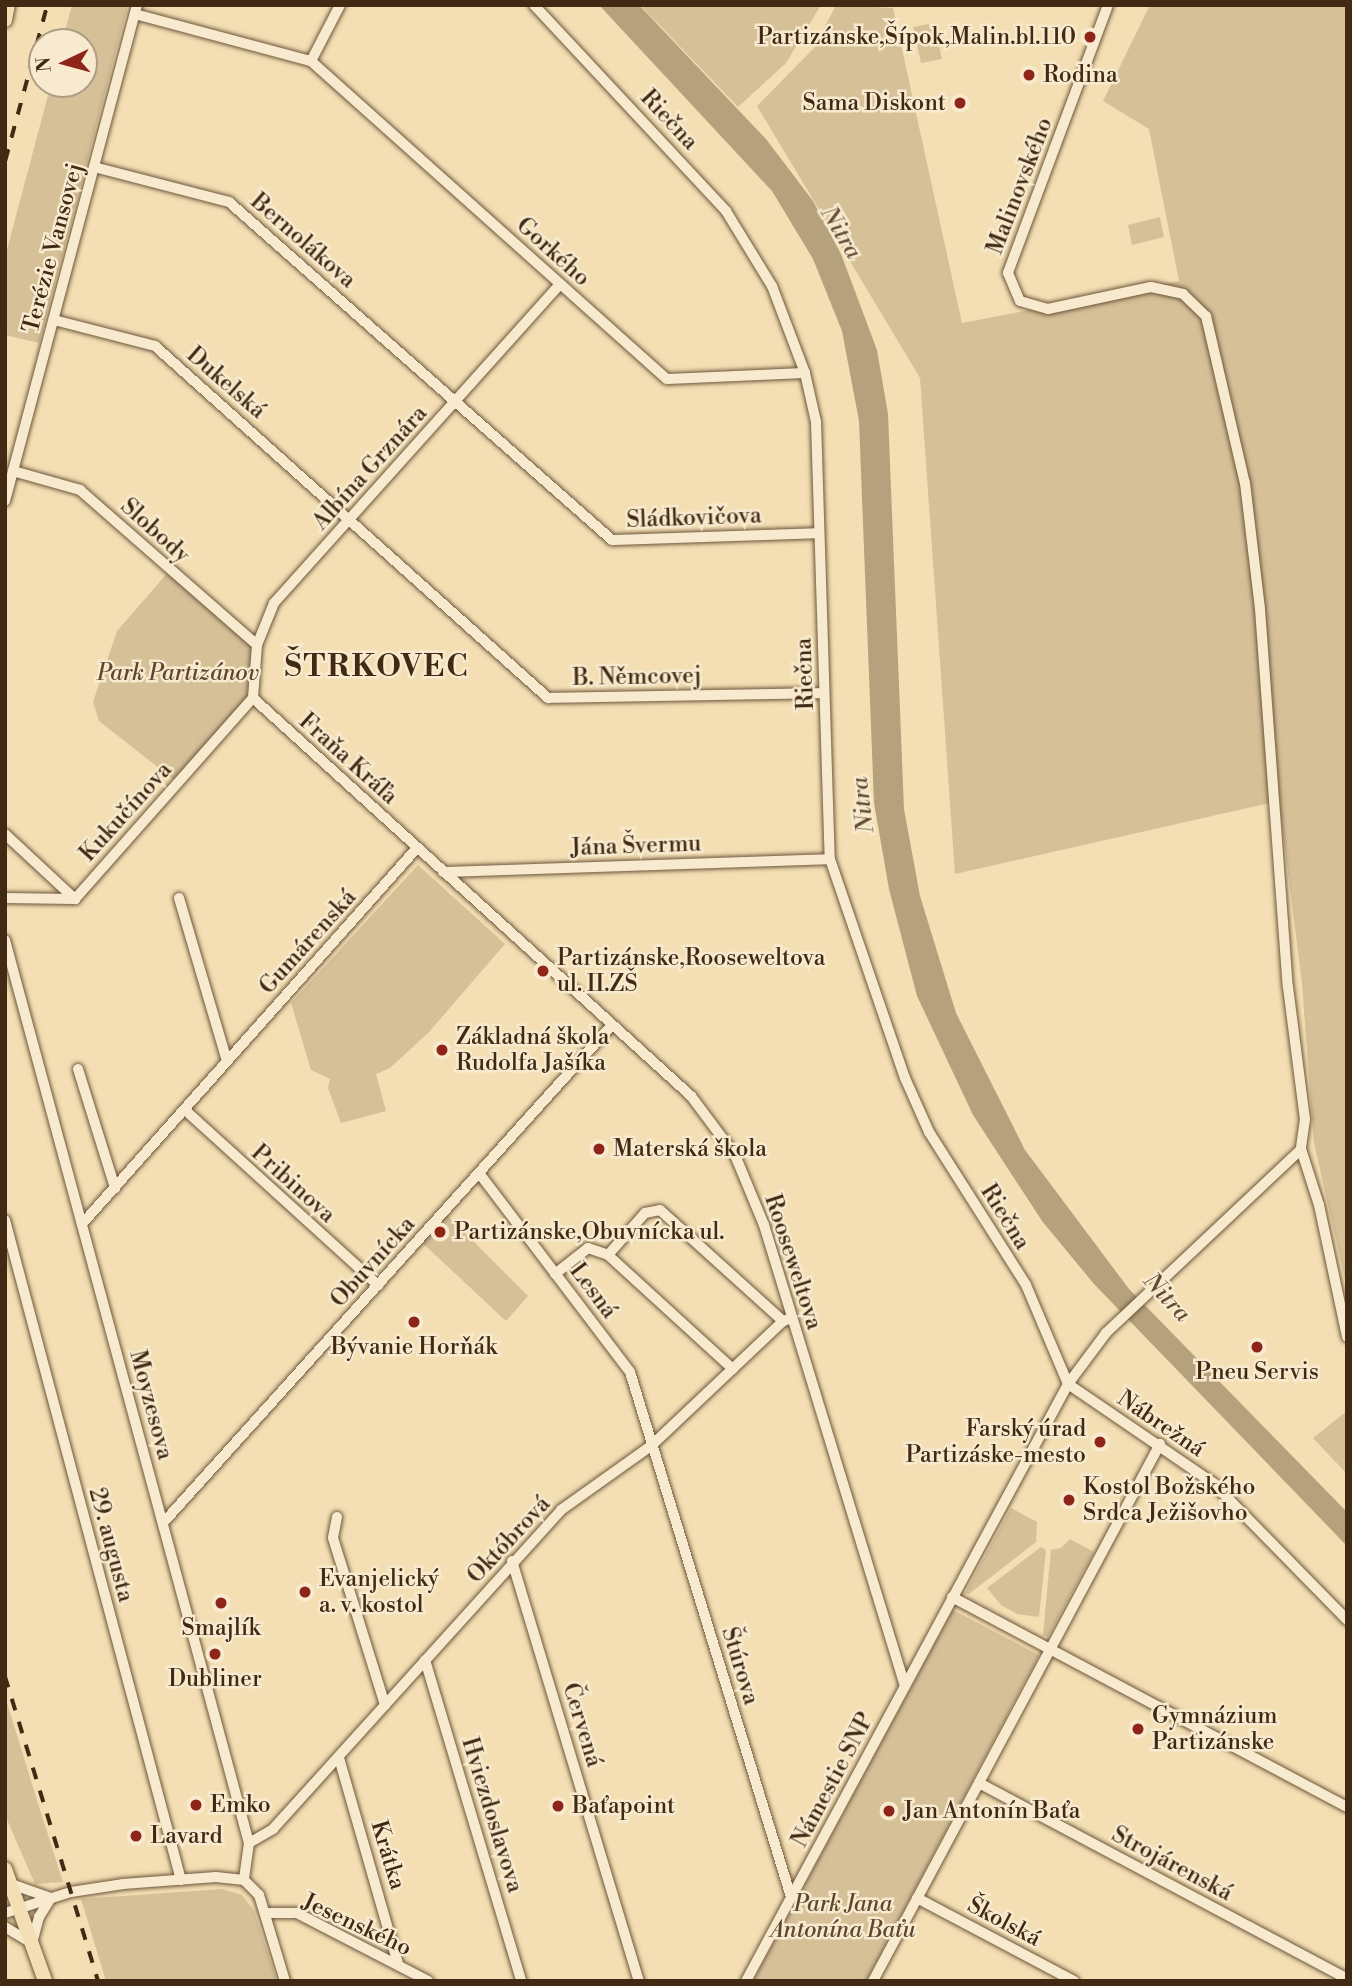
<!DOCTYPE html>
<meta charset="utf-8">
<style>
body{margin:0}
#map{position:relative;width:1352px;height:1986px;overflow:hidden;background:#f3dfb3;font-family:"Libre Bodoni",serif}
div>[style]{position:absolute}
.green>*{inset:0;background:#d5c098}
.water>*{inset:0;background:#b6a17d}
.roads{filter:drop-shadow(0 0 2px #6e563c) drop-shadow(0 0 2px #6e563c)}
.minor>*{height:10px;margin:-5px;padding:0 5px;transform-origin:5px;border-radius:5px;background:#f7eace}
.primary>*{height:14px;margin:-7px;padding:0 7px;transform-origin:7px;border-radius:7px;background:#f3dfb3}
.rail>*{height:3.5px;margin-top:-1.75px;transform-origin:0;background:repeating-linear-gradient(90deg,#412914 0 12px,transparent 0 24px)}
.dots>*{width:19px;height:19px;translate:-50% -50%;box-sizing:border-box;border:4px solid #f7eace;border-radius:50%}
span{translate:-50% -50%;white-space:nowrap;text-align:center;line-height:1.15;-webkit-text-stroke:5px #f7eace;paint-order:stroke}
.poi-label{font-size:23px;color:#412914}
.right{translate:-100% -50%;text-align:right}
.left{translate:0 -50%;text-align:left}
.street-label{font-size:23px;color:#412914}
.park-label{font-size:23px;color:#5f472e;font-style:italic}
.water-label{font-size:24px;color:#644d34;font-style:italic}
.district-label{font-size:30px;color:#412914;font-weight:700;letter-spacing:2px}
.frame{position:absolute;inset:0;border:7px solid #412914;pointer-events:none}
.north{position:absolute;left:28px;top:28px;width:70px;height:70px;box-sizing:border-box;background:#f7eace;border:2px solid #ae9d84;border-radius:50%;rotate:265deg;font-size:19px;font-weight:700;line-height:28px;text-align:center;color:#412914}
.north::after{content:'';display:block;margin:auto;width:24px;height:32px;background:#8f2418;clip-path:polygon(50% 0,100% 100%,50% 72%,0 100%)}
</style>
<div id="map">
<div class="green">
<div style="clip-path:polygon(72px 5px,128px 5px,39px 343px,5px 335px,5px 257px,51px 84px,84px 84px,84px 42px,62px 42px)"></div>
<div style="clip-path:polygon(640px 5px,821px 5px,786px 63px,738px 107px)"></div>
<div style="clip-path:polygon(836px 5px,893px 8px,962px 323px,1179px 281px,1149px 129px,1103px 101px,1150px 5px,1347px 5px,1347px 1289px,1314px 1143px,1302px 984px,1279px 801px,955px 874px,920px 378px,757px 106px,814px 48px)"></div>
<div style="clip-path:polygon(934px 23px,942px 59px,921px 63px,913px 27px)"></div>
<div style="clip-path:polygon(1160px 217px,1164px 237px,1132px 245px,1128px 225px)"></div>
<div style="clip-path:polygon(170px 570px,257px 645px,253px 698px,178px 783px,99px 721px,93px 702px,117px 631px)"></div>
<div style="clip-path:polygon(418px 865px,505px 944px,429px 1032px,390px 1068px,376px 1074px,386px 1111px,341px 1123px,328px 1088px,330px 1079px,311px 1070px,291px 1003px)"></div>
<div style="clip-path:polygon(440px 1208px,528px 1296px,506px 1321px,415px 1236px)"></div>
<div style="clip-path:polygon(1347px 1411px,1347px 1474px,1313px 1438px)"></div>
<div style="clip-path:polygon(1011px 1508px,1037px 1522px,1036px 1542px,969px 1594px,965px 1593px)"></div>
<div style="clip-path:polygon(1070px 1539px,1094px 1552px,1048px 1637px,1043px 1635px,1051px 1550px,1061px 1548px)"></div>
<div style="clip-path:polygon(1041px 1547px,1046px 1550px,1039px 1617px,1017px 1614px,1001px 1605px,987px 1588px)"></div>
<div style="clip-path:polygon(953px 1610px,1039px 1655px,866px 1981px,753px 1981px)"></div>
<div style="clip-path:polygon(5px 1696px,36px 1797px,63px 1882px,35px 1884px,5px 1815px)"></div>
<div style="clip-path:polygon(222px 1889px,242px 1895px,254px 1911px,277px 1981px,106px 1981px,81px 1899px)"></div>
</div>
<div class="water">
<div style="clip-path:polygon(599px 5px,639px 5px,766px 139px,813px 201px,841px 254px,877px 350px,888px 414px,904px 809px,920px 896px,956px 1013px,1025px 1150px,1129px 1289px,1347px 1512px,1347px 1546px,1094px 1284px,1042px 1221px,973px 1115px,917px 996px,889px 889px,874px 803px,859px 421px,842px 331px,813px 259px,772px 191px)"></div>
</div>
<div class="roads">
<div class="minor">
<div style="left:534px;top:5px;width:282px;rotate:47deg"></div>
<div style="left:726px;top:211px;width:88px;rotate:58.5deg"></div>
<div style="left:772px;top:286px;width:93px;rotate:69.2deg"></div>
<div style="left:805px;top:373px;width:50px;rotate:77.3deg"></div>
<div style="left:816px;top:422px;width:437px;rotate:88.2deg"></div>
<div style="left:830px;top:859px;width:231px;rotate:71.1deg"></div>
<div style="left:905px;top:1078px;width:59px;rotate:66deg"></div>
<div style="left:929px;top:1132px;width:181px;rotate:57.6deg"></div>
<div style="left:1026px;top:1285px;width:108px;rotate:67deg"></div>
<div style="left:1068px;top:1384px;width:176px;rotate:34.3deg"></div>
<div style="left:1213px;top:1483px;width:192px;rotate:45.6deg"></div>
<div style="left:1108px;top:5px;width:286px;rotate:110.5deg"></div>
<div style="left:1008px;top:273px;width:30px;rotate:67deg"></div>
<div style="left:1020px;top:301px;width:29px;rotate:16deg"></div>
<div style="left:1048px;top:309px;width:105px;rotate:-12.1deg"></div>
<div style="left:1151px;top:287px;width:33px;rotate:12deg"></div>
<div style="left:1183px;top:294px;width:32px;rotate:44deg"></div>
<div style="left:1206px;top:316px;width:171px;rotate:76.9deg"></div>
<div style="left:1245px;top:483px;width:127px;rotate:83.2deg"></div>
<div style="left:1260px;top:609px;width:379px;rotate:85.8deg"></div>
<div style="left:1288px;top:987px;width:133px;rotate:82.7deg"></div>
<div style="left:1305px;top:1119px;width:30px;rotate:98deg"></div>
<div style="left:1301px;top:1149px;width:59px;rotate:72.2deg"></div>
<div style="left:1319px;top:1205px;width:135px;rotate:78deg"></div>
<div style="left:135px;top:14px;width:182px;rotate:15deg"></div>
<div style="left:311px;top:61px;width:477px;rotate:41.8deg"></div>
<div style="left:667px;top:379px;width:138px;rotate:-2.5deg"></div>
<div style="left:311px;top:61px;width:63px;rotate:-62.6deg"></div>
<div style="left:94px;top:167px;width:139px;rotate:14.5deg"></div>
<div style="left:229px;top:202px;width:511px;rotate:41.43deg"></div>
<div style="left:612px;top:540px;width:207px;rotate:-1.9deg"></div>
<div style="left:54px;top:320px;width:104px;rotate:14.4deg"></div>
<div style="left:155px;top:346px;width:528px;rotate:41.85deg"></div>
<div style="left:548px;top:698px;width:276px;rotate:-1deg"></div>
<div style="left:13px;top:471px;width:70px;rotate:15.8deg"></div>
<div style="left:80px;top:490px;width:235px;rotate:41.2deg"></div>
<div style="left:5px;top:501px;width:513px;rotate:-75.1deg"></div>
<div style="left:253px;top:698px;width:592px;rotate:42.26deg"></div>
<div style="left:691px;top:1096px;width:74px;rotate:53.3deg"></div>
<div style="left:735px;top:1155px;width:76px;rotate:67.5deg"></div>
<div style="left:764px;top:1225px;width:481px;rotate:73deg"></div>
<div style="left:253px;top:698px;width:53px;rotate:-85.7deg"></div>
<div style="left:257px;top:645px;width:45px;rotate:-68deg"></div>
<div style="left:274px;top:603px;width:428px;rotate:-48.1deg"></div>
<div style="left:5px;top:834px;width:96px;rotate:42.9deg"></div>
<div style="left:443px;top:872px;width:387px;rotate:-1.9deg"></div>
<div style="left:5px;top:898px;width:70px;rotate:0.8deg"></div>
<div style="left:75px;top:899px;width:268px;rotate:-48.5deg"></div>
<div style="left:179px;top:898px;width:170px;rotate:73.6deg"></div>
<div style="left:5px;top:940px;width:935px;rotate:74.88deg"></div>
<div style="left:249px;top:1843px;width:37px;rotate:98deg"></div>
<div style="left:78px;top:1069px;width:125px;rotate:72.7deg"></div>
<div style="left:185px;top:1110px;width:261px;rotate:42.2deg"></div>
<div style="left:479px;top:1173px;width:250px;rotate:52.8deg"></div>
<div style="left:630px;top:1372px;width:549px;rotate:72.95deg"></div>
<div style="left:5px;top:1220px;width:683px;rotate:75.07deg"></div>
<div style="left:82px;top:1224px;width:504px;rotate:-48.3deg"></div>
<div style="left:608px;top:1255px;width:56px;rotate:-48.6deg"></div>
<div style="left:645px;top:1213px;width:15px;rotate:-11deg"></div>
<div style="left:660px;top:1210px;width:166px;rotate:42.1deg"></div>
<div style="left:555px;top:1274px;width:42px;rotate:-38.2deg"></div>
<div style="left:588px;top:1248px;width:21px;rotate:19deg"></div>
<div style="left:608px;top:1255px;width:169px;rotate:42.4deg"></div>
<div style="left:337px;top:1517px;width:21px;rotate:101deg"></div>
<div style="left:333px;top:1538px;width:175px;rotate:72.7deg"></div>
<div style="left:163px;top:1523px;width:671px;rotate:-47.96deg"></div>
<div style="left:512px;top:1561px;width:439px;rotate:73.2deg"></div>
<div style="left:952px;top:1597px;width:447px;rotate:28deg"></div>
<div style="left:425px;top:1660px;width:335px;rotate:73.3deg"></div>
<div style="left:339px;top:1758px;width:214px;rotate:74deg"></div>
<div style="left:979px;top:1783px;width:417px;rotate:28deg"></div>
<div style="left:249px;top:1843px;width:28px;rotate:-30deg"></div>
<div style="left:273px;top:1829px;width:430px;rotate:-47.9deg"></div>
<div style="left:561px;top:1510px;width:112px;rotate:-35.5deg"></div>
<div style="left:652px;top:1445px;width:180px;rotate:-43.4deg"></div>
<div style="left:783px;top:1321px;width:9px;rotate:-18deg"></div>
<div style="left:244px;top:1880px;width:21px;rotate:45deg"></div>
<div style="left:259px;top:1895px;width:90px;rotate:73.2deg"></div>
<div style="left:11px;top:1884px;width:42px;rotate:19.3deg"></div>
<div style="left:917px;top:1898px;width:178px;rotate:27.9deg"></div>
<div style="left:5px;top:1913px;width:69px;rotate:-17.7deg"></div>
<div style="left:71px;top:1892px;width:53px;rotate:-8.7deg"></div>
<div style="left:123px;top:1884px;width:93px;rotate:-4.3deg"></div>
<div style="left:216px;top:1877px;width:28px;rotate:6deg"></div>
<div style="left:267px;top:1913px;width:30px"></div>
<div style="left:297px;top:1913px;width:148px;rotate:27.4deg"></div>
<div style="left:5px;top:1927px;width:31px;rotate:31deg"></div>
<div style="left:32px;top:1943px;width:27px;rotate:-75deg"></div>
<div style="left:39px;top:1917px;width:22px;rotate:-58deg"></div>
<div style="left:746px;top:1981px;width:678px;rotate:-61.66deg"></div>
<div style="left:1068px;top:1384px;width:64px;rotate:-53.3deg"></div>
<div style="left:1106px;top:1333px;width:268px;rotate:-43.3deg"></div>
<div style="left:873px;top:1981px;width:609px;rotate:-61.88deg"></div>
</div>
<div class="primary">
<div style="left:5px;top:20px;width:15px;rotate:-79deg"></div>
<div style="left:5px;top:1869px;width:119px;rotate:70.3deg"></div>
</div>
</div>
<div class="rail">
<div style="left:5px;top:161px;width:162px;rotate:-74.9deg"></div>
<div style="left:5px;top:1676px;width:319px;rotate:73deg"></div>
</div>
<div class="dots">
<div style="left:1090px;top:37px;background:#8f2418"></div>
<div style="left:1029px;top:75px;background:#8f2418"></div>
<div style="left:960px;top:103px;background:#8f2418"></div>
<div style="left:543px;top:971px;background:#8f2418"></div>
<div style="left:442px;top:1050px;background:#8f2418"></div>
<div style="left:599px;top:1149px;background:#8f2418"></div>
<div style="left:440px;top:1232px;background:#8f2418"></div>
<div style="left:414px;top:1322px;background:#8f2418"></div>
<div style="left:1257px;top:1347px;background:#8f2418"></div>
<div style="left:1100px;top:1442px;background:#8f2418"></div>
<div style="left:1069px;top:1500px;background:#8f2418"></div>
<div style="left:305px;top:1592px;background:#8f2418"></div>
<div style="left:221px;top:1603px;background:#8f2418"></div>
<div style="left:215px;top:1654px;background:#8f2418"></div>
<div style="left:1138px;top:1729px;background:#8f2418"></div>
<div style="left:196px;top:1805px;background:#8f2418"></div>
<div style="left:558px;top:1806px;background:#8f2418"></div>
<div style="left:889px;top:1811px;background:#8f2418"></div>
<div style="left:136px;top:1836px;background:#8f2418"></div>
</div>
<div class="poi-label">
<span class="right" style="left:1076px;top:37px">Partizánske,Šípok,Malin.bl.110</span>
<span class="left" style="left:1043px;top:75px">Rodina</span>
<span class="right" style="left:946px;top:103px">Sama Diskont</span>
<span class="left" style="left:557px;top:971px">Partizánske,Rooseweltova<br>ul. II.ZŠ</span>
<span class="left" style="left:456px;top:1050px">Základná škola<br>Rudolfa Jašíka</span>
<span class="left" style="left:613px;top:1149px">Materská škola</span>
<span class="left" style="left:454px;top:1232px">Partizánske,Obuvnícka ul.</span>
<span style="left:414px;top:1347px">Bývanie Horňák</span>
<span style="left:1257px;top:1372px">Pneu Servis</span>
<span class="right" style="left:1086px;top:1442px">Farský úrad<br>Partizáske-mesto</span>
<span class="left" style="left:1083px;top:1500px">Kostol Božského<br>Srdca Ježišovho</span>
<span class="left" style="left:319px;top:1592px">Evanjelický<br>a. v. kostol</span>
<span style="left:221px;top:1628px">Smajlík</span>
<span style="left:215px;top:1679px">Dubliner</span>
<span class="left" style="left:1152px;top:1729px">Gymnázium<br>Partizánske</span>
<span class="left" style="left:210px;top:1805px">Emko</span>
<span class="left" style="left:572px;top:1806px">Baťapoint</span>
<span class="left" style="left:903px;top:1811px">Jan Antonín Baťa</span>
<span class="left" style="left:150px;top:1836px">Lavard</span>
</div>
<div class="street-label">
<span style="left:669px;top:120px;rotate:47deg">Riečna</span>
<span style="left:1020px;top:186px;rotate:-69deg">Malinovského</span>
<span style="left:303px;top:241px;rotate:41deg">Bernolákova</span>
<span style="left:53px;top:248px;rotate:-75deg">Terézie Vansovej</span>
<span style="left:553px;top:252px;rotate:42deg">Gorkého</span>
<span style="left:226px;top:383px;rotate:41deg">Dukelská</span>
<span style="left:370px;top:468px;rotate:-48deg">Albína Grznára</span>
<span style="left:694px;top:518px;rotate:-2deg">Sládkovičova</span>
<span style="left:155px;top:531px;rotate:42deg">Slobody</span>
<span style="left:805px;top:674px;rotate:-92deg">Riečna</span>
<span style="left:637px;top:677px;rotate:-1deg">B. Němcovej</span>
<span style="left:348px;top:759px;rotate:42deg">Fraňa Kráľa</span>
<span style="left:126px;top:812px;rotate:-48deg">Kukučínova</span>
<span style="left:636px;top:846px;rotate:-2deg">Jána Švermu</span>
<span style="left:308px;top:942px;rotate:-48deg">Gumárenská</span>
<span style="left:293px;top:1184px;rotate:42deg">Pribinova</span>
<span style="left:1005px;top:1217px;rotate:58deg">Riečna</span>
<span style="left:373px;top:1262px;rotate:-48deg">Obuvnícka</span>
<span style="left:793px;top:1262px;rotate:72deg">Rooseweltova</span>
<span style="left:593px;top:1291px;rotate:53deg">Lesná</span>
<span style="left:151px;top:1405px;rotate:75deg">Moyzesova</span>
<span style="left:1161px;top:1424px;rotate:34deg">Nábrežná</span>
<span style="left:509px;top:1540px;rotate:-47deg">Októbrová</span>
<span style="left:111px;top:1545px;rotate:75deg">29. augusta</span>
<span style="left:740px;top:1666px;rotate:73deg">Štúrova</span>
<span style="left:582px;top:1725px;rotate:73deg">Červená</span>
<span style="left:833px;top:1780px;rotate:-62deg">Námestie SNP</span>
<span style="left:492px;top:1815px;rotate:73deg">Hviezdoslavova</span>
<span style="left:388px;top:1855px;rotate:73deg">Krátka</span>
<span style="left:1172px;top:1864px;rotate:28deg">Strojárenská</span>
<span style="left:1004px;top:1922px;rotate:28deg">Školská</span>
<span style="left:357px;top:1925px;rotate:25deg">Jesenského</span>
</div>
<div class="park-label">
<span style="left:178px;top:673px">Park Partizánov</span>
<span style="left:843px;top:1917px">Park Jana<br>Antonína Baťu</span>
</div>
<div class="water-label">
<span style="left:840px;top:233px;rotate:59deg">Nitra</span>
<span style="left:864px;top:805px;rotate:-97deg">Nitra</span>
<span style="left:1166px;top:1298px;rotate:47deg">Nitra</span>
</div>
<div class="district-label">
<span style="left:377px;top:667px">ŠTRKOVEC</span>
</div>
<div class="frame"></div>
<div class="north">N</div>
</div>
